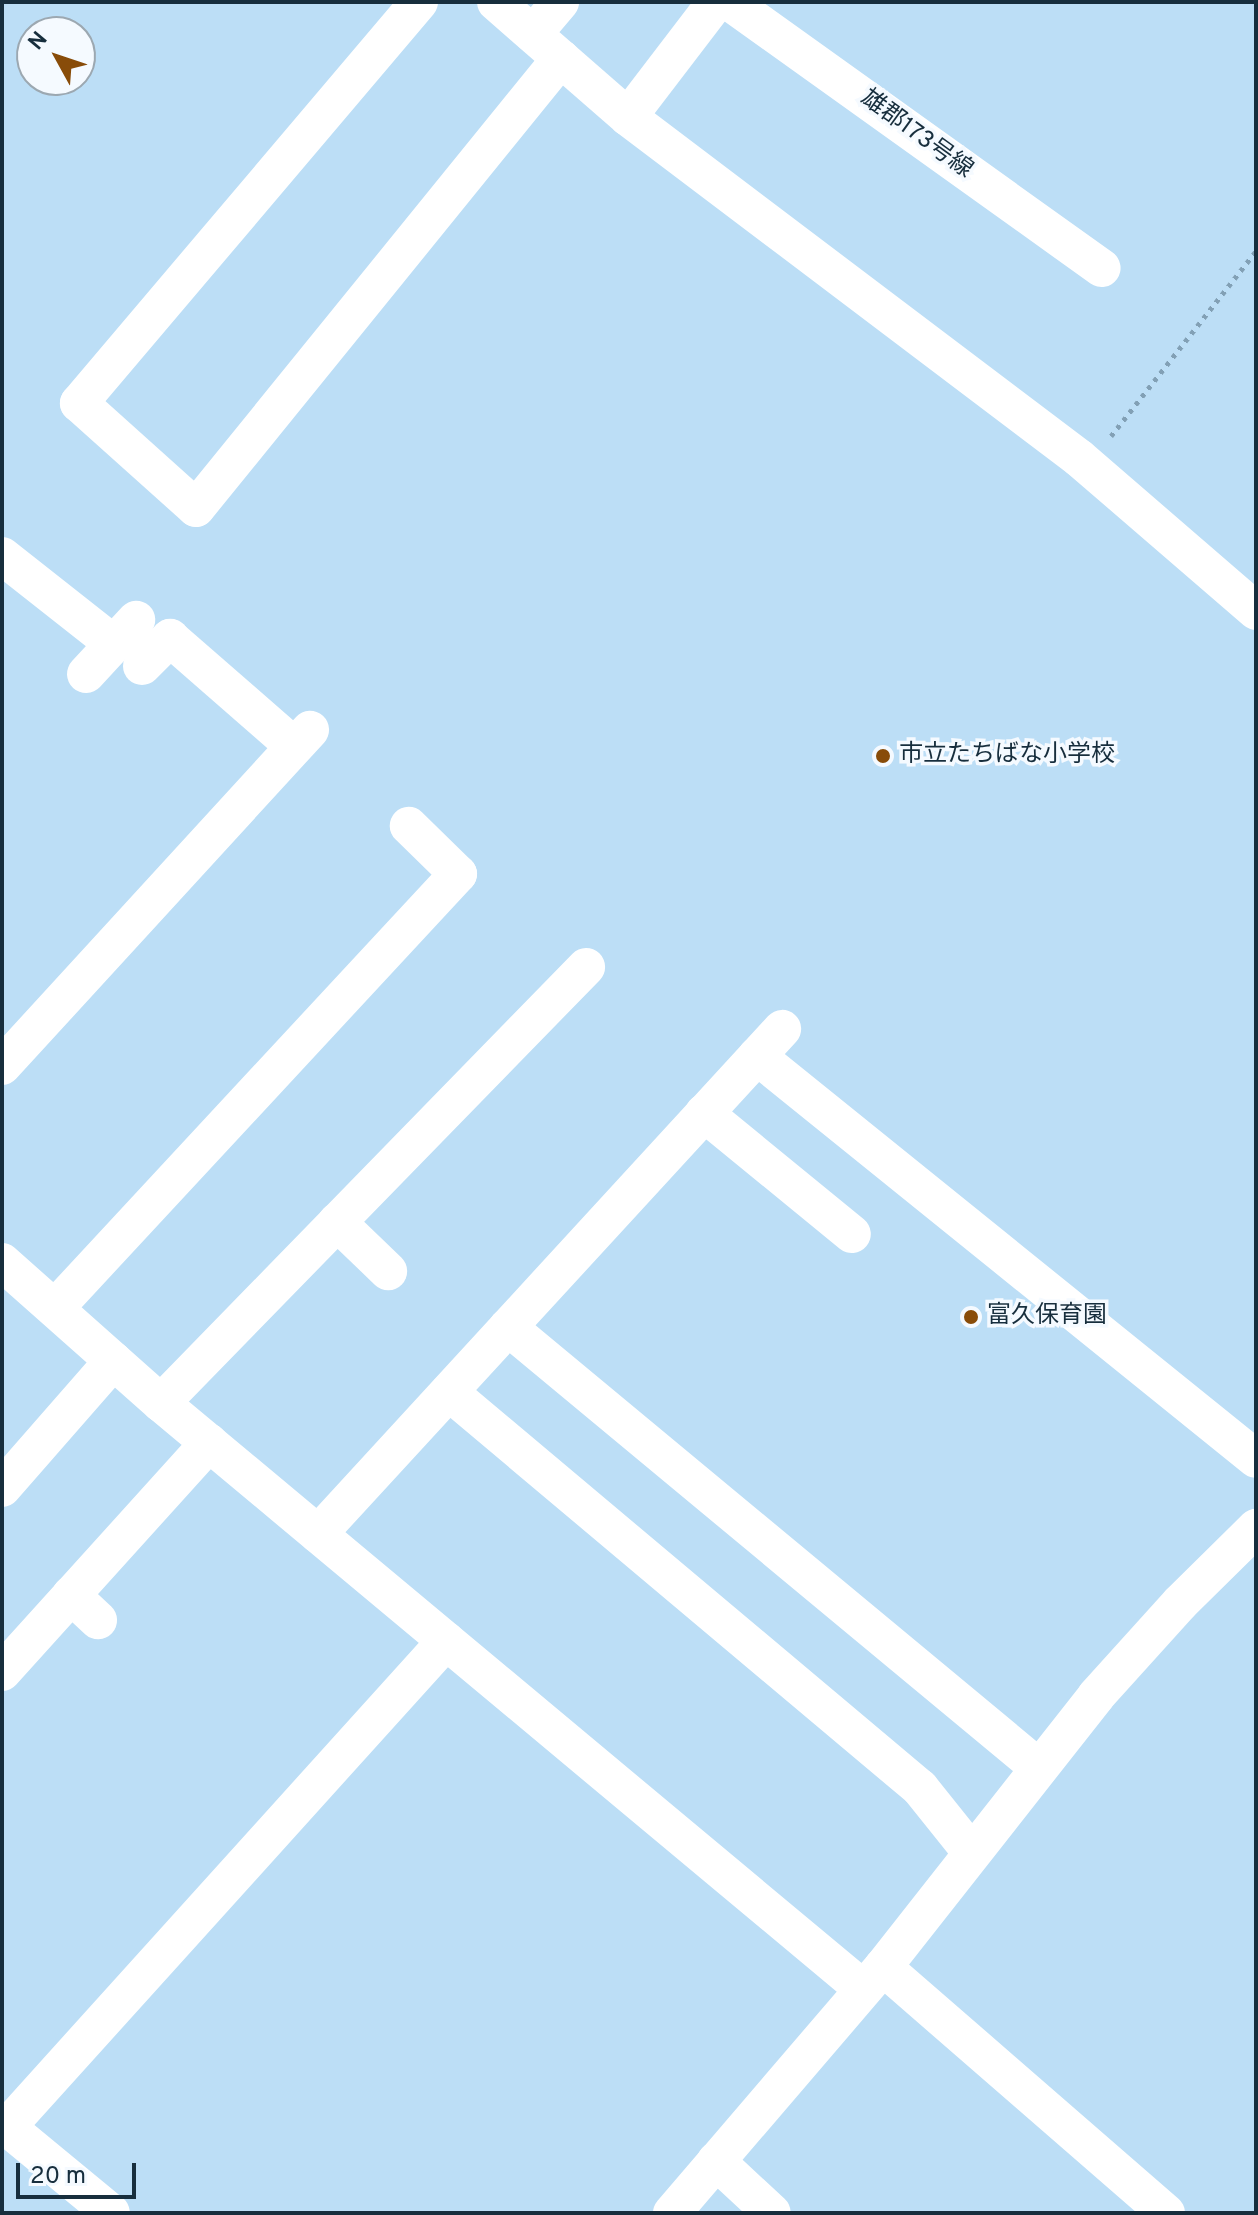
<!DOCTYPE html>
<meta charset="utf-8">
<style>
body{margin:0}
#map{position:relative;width:1258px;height:2215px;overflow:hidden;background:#bcdef6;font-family:Overpass,"Noto Sans JP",sans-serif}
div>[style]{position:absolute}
.path>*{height:5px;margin-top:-2.5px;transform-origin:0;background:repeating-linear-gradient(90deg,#82a0b5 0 4px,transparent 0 10px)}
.minor>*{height:38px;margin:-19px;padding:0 19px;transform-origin:19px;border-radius:19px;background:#fff}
.dots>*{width:22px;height:22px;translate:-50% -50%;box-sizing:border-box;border:4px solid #f5faff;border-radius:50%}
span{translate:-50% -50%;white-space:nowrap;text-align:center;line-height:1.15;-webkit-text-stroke:7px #f5faff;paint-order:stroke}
.street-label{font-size:24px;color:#172e3d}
.poi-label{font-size:24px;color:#172e3d}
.left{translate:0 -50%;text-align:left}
.frame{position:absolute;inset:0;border:4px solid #172e3d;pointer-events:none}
.north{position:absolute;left:16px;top:16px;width:80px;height:80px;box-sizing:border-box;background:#f5faff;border:2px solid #9ca8b1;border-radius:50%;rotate:310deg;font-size:22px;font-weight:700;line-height:32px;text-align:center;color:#172e3d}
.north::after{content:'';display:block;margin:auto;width:28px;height:36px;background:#884c09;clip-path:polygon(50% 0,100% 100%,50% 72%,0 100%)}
.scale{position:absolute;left:16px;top:2163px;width:120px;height:36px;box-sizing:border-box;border:4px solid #172e3d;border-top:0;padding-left:10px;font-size:24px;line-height:28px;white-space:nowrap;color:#172e3d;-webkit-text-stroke:6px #f5faff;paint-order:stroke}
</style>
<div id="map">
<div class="path">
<div style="left:1111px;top:436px;width:235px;rotate:-51.9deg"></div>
</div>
<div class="minor">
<div style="left:419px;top:2px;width:526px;rotate:130.29deg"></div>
<div style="left:79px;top:403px;width:157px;rotate:41.9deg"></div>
<div style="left:196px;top:508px;width:579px;rotate:-50.95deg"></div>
<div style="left:496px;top:2px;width:175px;rotate:41.1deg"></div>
<div style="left:628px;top:117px;width:565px;rotate:37.09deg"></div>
<div style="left:1079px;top:458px;width:234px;rotate:40.8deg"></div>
<div style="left:730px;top:2px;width:457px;rotate:35.6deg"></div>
<div style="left:533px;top:34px;width:42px;rotate:-49.8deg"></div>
<div style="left:628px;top:117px;width:145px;rotate:-52.6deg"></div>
<div style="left:2px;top:556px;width:142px;rotate:38.2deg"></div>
<div style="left:142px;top:666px;width:40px;rotate:-45deg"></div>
<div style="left:170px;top:638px;width:164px;rotate:41.1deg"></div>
<div style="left:86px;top:674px;width:74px;rotate:-47.2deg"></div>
<div style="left:757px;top:1056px;width:641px;rotate:38.92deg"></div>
<div style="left:2px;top:1066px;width:456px;rotate:-47.5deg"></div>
<div style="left:704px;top:1113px;width:191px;rotate:39.3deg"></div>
<div style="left:337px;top:1222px;width:71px;rotate:43.9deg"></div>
<div style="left:2px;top:1262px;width:213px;rotate:41.6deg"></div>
<div style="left:161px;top:1403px;width:914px;rotate:39.85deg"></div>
<div style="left:56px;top:1307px;width:591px;rotate:-47.13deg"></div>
<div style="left:458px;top:874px;width:69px;rotate:-135.6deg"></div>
<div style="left:508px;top:1327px;width:690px;rotate:39.71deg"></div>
<div style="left:449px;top:1392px;width:615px;rotate:40.06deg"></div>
<div style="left:920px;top:1788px;width:83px;rotate:51.3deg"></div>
<div style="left:161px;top:1403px;width:609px;rotate:-45.73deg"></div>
<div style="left:2px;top:1488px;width:169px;rotate:-48.8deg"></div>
<div style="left:318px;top:1534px;width:686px;rotate:-47.42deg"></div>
<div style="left:71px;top:1595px;width:37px;rotate:43deg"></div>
<div style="left:2px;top:1672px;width:309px;rotate:-47.9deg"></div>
<div style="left:883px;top:1967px;width:375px;rotate:41deg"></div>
<div style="left:2px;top:2123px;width:141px;rotate:39.5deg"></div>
<div style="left:7px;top:2127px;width:655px;rotate:-47.91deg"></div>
<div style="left:716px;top:2161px;width:76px;rotate:42.9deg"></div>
<div style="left:672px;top:2213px;width:324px;rotate:-49.4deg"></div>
<div style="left:883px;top:1967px;width:345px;rotate:-51.8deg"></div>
<div style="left:1096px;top:1696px;width:125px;rotate:-47.9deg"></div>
<div style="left:1180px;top:1603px;width:107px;rotate:-44.6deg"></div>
</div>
<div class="dots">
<div style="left:883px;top:756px;background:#884c09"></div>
<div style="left:971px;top:1317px;background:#884c09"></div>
</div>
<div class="street-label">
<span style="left:916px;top:135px;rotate:36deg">雄郡173号線</span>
</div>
<div class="poi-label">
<span class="left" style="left:899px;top:756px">市立たちばな小学校</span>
<span class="left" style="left:987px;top:1317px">富久保育園</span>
</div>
<div class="frame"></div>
<div class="north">N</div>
<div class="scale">20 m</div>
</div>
